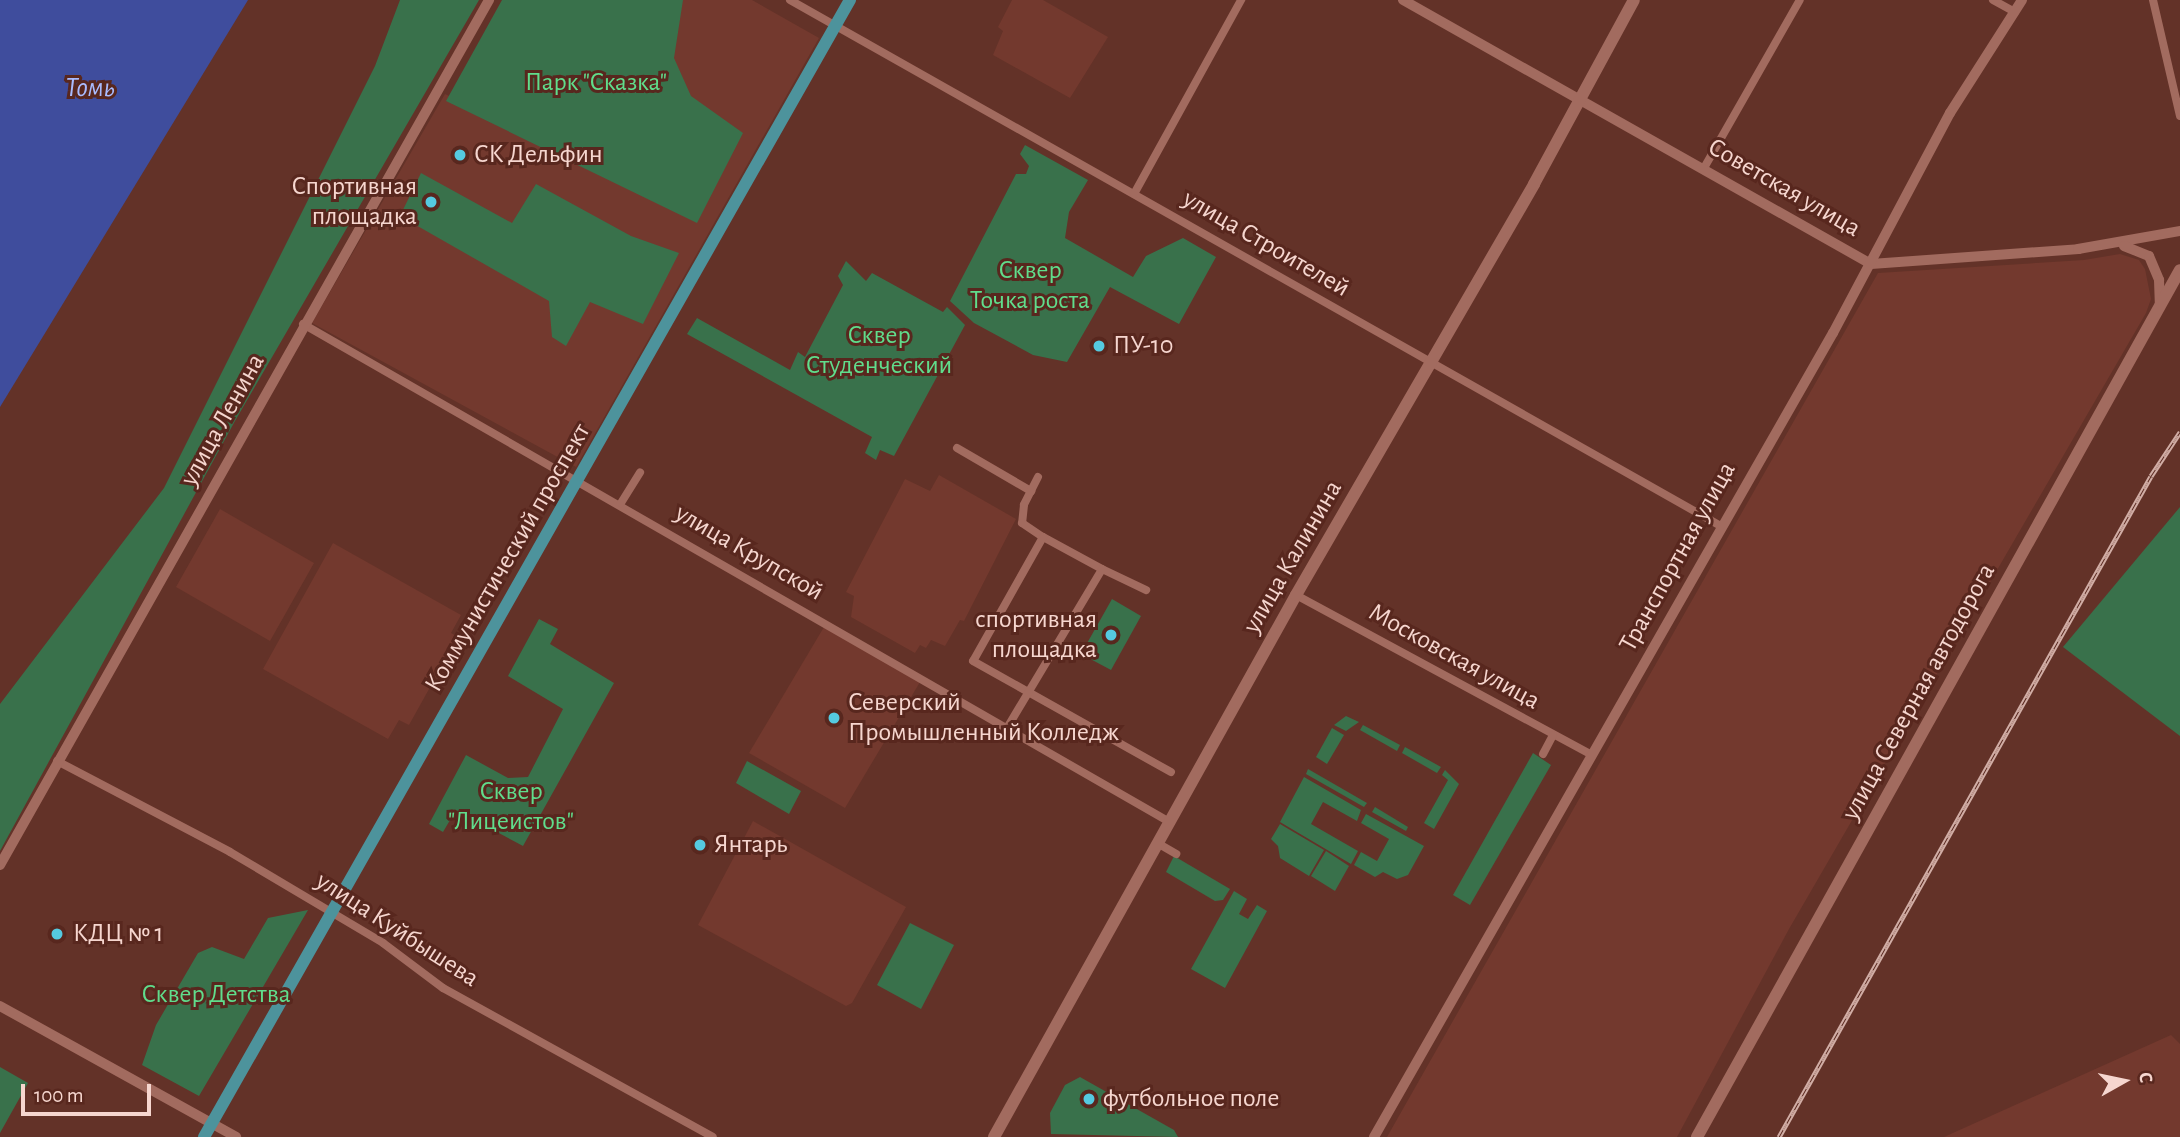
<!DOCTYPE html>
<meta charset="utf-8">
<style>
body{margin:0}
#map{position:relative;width:2180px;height:1137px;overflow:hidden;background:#633228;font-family:"Alegreya Sans",sans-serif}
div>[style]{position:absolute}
.built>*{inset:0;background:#73392e}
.green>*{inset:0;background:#39714b}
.water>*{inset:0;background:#3f4d9d}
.minor>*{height:8px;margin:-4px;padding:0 4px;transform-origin:4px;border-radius:4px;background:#a26b5f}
.tertiary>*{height:10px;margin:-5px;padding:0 5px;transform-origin:5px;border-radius:5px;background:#a26b5f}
.secondary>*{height:12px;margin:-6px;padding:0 6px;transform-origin:6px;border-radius:6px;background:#a26b5f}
.primary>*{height:12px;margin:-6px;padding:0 6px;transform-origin:6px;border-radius:6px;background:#4d939c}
.rail>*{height:5px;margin-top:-2.5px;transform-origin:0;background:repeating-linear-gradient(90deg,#58271e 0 8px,#d1ada5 0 16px);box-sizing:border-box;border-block:2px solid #d1ada5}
.dots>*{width:19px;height:19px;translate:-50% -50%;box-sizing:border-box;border:4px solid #58271e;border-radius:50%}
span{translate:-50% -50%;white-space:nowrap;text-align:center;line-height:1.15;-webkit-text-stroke:6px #58271e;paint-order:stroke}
.park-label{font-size:26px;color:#60dd8c}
.poi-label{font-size:26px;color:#f6d6cf}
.left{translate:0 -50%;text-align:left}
.right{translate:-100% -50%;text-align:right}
.street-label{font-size:26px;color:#f6d6cf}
.water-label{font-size:28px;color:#a9bbfe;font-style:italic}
.north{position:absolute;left:2089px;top:1046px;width:70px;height:70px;-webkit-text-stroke:5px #58271e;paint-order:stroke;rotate:81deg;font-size:19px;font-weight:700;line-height:28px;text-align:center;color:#f6d6cf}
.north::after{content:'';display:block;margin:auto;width:24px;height:32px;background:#f6d6cf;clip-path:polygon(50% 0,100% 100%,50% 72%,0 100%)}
.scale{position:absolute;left:21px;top:1084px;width:130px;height:32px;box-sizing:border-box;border:4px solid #f6d6cf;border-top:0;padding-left:9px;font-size:21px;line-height:24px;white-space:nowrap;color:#f6d6cf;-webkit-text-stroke:5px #58271e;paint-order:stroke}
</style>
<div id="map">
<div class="built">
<div style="clip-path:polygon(677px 0,752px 0,819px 38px,576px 467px,312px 323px,445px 94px,585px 159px)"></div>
<div style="clip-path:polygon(1012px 0,1043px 0,1108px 37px,1070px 98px,993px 55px,1003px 31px,998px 27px)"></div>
<div style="clip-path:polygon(2120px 254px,2139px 260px,2145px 269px,2151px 299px,2146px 313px,1789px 929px,1677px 1137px,1387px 1137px,1878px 273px,2084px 260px)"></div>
<div style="clip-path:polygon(939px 475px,1016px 519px,964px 621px,960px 620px,945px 646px,931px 640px,926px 648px,920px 645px,915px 653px,851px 617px,854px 596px,846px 592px,905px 479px,930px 491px)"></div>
<div style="clip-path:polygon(220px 509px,314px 563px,270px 641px,176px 587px)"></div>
<div style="clip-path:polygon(333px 543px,461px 615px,451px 633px,458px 637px,409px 725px,399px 720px,388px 739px,263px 669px)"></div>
<div style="clip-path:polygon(824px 627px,920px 682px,845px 808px,749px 753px)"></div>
<div style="clip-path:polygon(753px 821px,906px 907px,852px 1003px,846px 1006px,698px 925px)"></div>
<div style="clip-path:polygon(2171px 1035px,2180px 1044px,2180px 1137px,1944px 1137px)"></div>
</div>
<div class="green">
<div style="clip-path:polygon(400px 0,479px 0,235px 421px,0 851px,0 704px,164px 488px,375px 66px)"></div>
<div style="clip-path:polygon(502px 0,683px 0,674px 58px,691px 96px,743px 133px,697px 223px,446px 101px)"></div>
<div style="clip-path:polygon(1025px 145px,1088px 180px,1069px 212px,1065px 238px,1133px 277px,1146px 256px,1183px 238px,1216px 257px,1179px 324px,1110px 287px,1067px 362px,1033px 355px,974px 323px,950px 301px,1016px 174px,1026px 174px,1029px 166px,1020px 154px)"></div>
<div style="clip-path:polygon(421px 173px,512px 223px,536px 184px,631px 236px,679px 253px,643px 324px,590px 302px,566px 346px,552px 337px,549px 301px,400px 216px)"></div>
<div style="clip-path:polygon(846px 261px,866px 281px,872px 273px,943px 312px,947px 307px,965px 325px,894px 456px,880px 450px,876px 460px,865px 453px,872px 437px,687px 334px,697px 318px,790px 370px,798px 352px,805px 357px,843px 285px,838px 276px)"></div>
<div style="clip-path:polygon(2180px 507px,2180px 736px,2063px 647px)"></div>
<div style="clip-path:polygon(1112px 599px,1141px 616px,1111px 670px,1081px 654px)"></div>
<div style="clip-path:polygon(539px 619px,558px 629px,550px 644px,614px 683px,523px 846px,456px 810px,443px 832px,429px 824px,466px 755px,508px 778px,528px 777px,563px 709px,508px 676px)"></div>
<div style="clip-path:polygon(1346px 716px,1359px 722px,1346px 731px,1334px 725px)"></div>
<div style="clip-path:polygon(1363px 725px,1400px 745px,1397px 751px,1360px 730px)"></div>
<div style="clip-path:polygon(1332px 728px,1344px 735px,1327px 764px,1316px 757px)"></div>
<div style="clip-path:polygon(1405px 747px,1441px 767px,1437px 773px,1402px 753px)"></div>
<div style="clip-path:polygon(1533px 753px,1551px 765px,1470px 905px,1453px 895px)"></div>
<div style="clip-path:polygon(747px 761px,801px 791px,789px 814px,736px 783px)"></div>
<div style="clip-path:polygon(1308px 769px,1367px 803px,1364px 807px,1306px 774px)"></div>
<div style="clip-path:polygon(1445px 770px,1459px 784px,1434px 829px,1424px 823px,1448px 780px,1442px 775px)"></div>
<div style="clip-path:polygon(1304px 777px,1361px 810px,1357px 821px,1323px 802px,1311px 824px,1358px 851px,1351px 864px,1280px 822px)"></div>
<div style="clip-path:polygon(1375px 807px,1408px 827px,1406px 831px,1372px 812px)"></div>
<div style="clip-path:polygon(1366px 814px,1424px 846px,1408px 875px,1397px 879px,1383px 872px,1375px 877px,1354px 865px,1361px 852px,1377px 861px,1389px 839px,1361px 823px)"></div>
<div style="clip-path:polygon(1280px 824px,1324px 850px,1309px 876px,1280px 858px,1278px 846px,1271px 839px)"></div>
<div style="clip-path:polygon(1326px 851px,1349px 866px,1335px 891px,1311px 876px)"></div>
<div style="clip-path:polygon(1174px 856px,1230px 889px,1223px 900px,1215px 901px,1166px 872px)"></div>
<div style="clip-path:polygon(1234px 891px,1247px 899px,1239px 914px,1248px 919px,1257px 905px,1267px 911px,1225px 988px,1191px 969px)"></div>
<div style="clip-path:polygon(308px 910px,199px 1096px,142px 1065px,156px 1025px,198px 953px,212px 947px,244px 959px,268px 918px)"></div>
<div style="clip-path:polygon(910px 923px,954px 945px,921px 1009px,877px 985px)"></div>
<div style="clip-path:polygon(0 1067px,28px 1083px,0 1133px)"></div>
<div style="clip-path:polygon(1080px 1077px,1174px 1130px,1178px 1137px,1051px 1134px,1050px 1113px,1065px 1085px)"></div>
</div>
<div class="water">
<div style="clip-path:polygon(0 0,248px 0,0 407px)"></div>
</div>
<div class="minor">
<div style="left:790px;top:0;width:1069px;rotate:29.47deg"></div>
<div style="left:1993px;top:0;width:25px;rotate:29deg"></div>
<div style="left:2153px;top:0;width:119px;rotate:76.9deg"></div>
<div style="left:1704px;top:168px;width:193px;rotate:-60.3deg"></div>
<div style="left:1134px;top:194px;width:222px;rotate:-61.1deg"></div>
<div style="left:303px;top:324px;width:1001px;rotate:29.89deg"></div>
<div style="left:957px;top:448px;width:86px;rotate:30.2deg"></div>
<div style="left:1038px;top:477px;width:31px;rotate:117deg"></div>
<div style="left:1024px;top:505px;width:18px;rotate:96deg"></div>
<div style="left:1022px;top:523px;width:25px;rotate:34deg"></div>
<div style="left:621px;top:503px;width:36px;rotate:-58deg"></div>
<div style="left:1102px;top:569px;width:67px;rotate:-151.5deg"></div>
<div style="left:1043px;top:537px;width:142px;rotate:119.4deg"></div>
<div style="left:973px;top:661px;width:227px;rotate:29.3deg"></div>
<div style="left:1296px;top:595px;width:336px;rotate:28.4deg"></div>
<div style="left:1007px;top:728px;width:185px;rotate:-59.1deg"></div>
<div style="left:1102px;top:569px;width:49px;rotate:25.5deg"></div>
<div style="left:1543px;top:754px;width:21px;rotate:-62deg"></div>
<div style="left:57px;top:761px;width:195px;rotate:27.7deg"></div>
<div style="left:230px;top:852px;width:178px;rotate:30.7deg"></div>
<div style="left:383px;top:943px;width:75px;rotate:36.9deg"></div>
<div style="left:443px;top:988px;width:308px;rotate:28.9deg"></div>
<div style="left:1159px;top:844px;width:20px;rotate:30deg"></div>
</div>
<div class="tertiary">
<div style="left:1403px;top:0;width:537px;rotate:29.43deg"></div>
<div style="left:1871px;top:264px;width:208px;rotate:-4.1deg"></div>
<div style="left:2078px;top:249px;width:104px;rotate:-10deg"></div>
<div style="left:2124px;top:246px;width:27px;rotate:22deg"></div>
<div style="left:2149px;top:256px;width:26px;rotate:67deg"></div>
<div style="left:2159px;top:280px;width:25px;rotate:88deg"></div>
<div style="left:0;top:865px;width:994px;rotate:-60.52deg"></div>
<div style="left:0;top:1006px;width:270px;rotate:29deg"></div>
<div style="left:1374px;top:1137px;width:926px;rotate:-60.28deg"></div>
<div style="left:1833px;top:333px;width:249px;rotate:-62deg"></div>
<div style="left:1950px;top:113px;width:134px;rotate:-57.5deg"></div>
</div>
<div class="secondary">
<div style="left:994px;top:1137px;width:620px;rotate:-60.87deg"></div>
<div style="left:1296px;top:595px;width:475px;rotate:-59.9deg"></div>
<div style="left:1534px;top:184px;width:209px;rotate:-61.5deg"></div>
<div style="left:1697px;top:1137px;width:992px;rotate:-60.88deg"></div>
</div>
<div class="primary">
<div style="left:204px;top:1137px;width:1308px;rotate:-60.4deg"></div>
</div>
<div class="rail">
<div style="left:1779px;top:1137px;width:758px;rotate:-60.63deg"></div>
<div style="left:2151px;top:476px;width:53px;rotate:-56.6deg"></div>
</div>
<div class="dots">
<div style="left:460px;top:155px;background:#55cae0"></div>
<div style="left:431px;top:202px;background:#55cae0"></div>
<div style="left:1099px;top:346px;background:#55cae0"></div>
<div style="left:1111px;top:635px;background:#55cae0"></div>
<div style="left:834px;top:718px;background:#55cae0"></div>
<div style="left:700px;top:845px;background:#55cae0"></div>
<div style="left:57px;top:934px;background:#55cae0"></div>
<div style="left:1089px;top:1099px;background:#55cae0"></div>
</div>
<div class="park-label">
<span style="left:596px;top:83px">Парк "Сказка"</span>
<span style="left:1030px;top:286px">Сквер<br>Точка роста</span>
<span style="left:879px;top:351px">Сквер<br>Студенческий</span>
<span style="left:511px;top:807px">Сквер<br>"Лицеистов"</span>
<span style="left:216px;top:995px">Сквер Детства</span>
</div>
<div class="poi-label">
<span class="left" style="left:474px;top:155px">СК Дельфин</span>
<span class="right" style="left:417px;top:202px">Спортивная<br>площадка</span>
<span class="left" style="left:1113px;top:346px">ПУ-10</span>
<span class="right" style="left:1097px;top:635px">спортивная<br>площадка</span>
<span class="left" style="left:848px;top:718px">Северский<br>Промышленный Колледж</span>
<span class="left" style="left:714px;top:845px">Янтарь</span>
<span class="left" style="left:73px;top:934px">КДЦ № 1</span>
<span class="left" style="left:1103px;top:1099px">футбольное поле</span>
</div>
<div class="street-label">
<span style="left:1784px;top:188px;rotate:30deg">Советская улица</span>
<span style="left:1266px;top:244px;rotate:30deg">улица Строителей</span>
<span style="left:223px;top:420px;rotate:-61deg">улица Ленина</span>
<span style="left:749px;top:553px;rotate:30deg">улица Крупской</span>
<span style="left:1293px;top:557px;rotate:-60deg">улица Калинина</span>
<span style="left:1678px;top:557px;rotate:-61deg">Транспортная улица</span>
<span style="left:508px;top:558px;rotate:-60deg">Коммунистический проспект</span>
<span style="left:1454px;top:657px;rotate:29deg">Московская улица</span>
<span style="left:1919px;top:692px;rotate:-61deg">улица Северная автодорога</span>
<span style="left:397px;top:930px;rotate:33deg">улица Куйбышева</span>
</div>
<div class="water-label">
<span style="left:90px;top:88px">Томь</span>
</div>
<div class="north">С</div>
<div class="scale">100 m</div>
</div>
